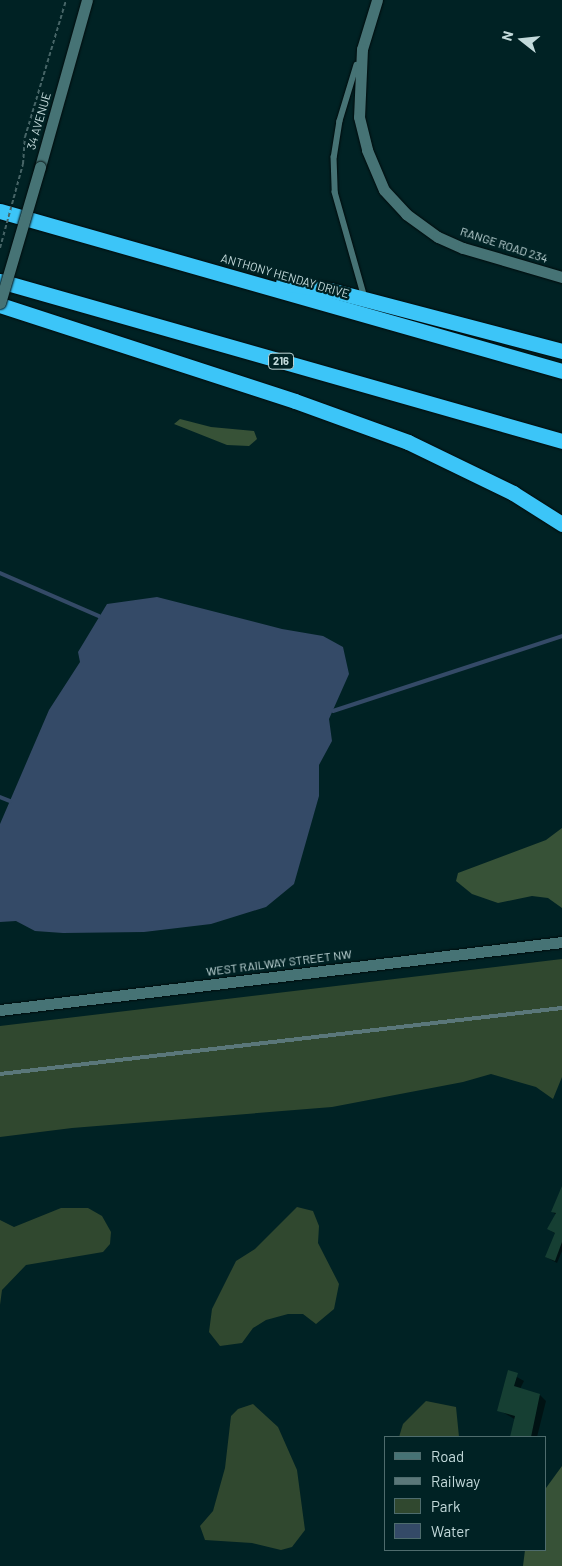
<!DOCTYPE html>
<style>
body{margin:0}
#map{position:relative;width:562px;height:1566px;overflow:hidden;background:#002224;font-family:Barlow,sans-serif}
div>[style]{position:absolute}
.green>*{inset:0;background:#30482f}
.forest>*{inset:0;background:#375237}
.water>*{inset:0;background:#344a67}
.shadow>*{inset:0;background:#0007}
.stream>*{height:4px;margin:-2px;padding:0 2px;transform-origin:2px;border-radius:2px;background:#344a67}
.building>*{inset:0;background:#163f33}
.path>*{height:2px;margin-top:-1px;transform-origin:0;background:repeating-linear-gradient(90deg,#476567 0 4px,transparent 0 6.5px)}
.roads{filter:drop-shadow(0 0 1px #000b0c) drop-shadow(0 0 1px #000b0c)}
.lane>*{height:5.5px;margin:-2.75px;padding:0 2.75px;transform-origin:2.75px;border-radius:2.75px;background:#467375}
.street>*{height:11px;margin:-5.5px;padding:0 5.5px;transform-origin:5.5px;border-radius:5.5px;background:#467375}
.highway>*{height:15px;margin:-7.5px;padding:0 7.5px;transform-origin:7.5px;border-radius:7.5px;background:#3cc5f8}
.rail>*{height:4px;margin:-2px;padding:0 2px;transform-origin:2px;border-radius:2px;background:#5a7779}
.path-bridge>*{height:2px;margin-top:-1px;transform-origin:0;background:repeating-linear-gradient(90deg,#476567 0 4px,transparent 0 6.5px)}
.bridges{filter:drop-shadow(0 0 1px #000b0c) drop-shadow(0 0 1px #000b0c)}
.street-bridge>*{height:11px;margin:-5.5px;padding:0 5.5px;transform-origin:5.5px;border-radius:5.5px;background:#467375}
span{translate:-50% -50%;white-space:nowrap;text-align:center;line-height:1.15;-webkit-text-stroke:4.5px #002224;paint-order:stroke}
.shield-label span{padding:1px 4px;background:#002224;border:1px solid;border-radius:4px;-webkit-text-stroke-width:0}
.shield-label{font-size:11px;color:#c3dadb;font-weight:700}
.street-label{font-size:12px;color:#c3dadb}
.legend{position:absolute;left:384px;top:1436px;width:162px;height:115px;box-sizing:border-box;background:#002224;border:1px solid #4e6c6d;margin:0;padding:6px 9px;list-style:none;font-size:15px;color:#c3dadb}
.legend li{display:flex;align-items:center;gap:10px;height:25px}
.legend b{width:25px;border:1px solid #4e6c6d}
.north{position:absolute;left:497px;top:15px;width:50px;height:50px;-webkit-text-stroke:4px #002224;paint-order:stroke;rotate:286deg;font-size:14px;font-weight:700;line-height:20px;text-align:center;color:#c3dadb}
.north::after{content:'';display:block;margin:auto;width:18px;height:22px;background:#c3dadb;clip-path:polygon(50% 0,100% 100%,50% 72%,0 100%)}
</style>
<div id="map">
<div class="green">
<div style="clip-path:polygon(562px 959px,562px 1077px,553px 1099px,536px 1087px,491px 1074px,463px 1082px,332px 1107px,72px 1128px,0 1137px,0 1026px)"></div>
<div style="clip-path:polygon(297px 1207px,313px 1211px,319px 1226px,318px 1243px,339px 1284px,334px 1309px,316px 1324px,303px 1314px,288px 1314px,266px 1320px,253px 1328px,242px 1343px,220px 1346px,209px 1332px,212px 1309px,236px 1261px,255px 1249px)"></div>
<div style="clip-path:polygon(61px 1208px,88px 1208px,102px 1216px,111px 1232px,110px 1244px,103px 1252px,26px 1265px,2px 1290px,0 1305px,0 1220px,14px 1227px)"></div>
<div style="clip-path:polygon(426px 1401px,456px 1407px,459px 1437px,399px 1437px,403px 1424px)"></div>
<div style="clip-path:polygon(253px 1404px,278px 1427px,297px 1470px,305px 1530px,292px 1547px,281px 1550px,252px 1543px,205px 1540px,200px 1526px,213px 1511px,225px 1468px,231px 1416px,238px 1409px)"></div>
</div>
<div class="forest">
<div style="clip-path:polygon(180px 419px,211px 427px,254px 431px,257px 439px,249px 446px,227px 445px,174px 424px)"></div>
<div style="clip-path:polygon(562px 828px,562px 908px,548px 898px,532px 896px,498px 903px,472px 894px,456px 881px,458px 873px,546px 840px)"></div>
<div style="clip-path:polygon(562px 1466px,562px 1566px,523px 1566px,525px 1550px,546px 1550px,546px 1488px)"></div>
</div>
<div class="water">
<div style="clip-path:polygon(157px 597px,282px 629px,323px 636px,343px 647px,349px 674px,329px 719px,332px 741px,319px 765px,319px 796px,294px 884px,266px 907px,211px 924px,144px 932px,63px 933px,35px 931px,16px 921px,0 922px,0 824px,49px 710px,80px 662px,78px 652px,107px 604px)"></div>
</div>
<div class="shadow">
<div style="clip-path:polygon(562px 1196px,562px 1251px,557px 1263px,546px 1257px,556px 1234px,551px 1231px,556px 1215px,553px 1212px)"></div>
<div style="clip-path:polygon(508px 1372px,524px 1381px,520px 1389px,540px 1395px,546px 1401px,537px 1437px,514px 1437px,516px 1420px,499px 1410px)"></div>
</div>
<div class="stream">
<div style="left:0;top:573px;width:108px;rotate:23.5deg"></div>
<div style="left:333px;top:711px;width:241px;rotate:-18.1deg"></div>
<div style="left:0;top:797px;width:11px;rotate:22deg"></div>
</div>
<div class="building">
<div style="clip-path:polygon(562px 1186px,562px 1242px,555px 1261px,545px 1257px,555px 1233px,547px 1229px,556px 1213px,551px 1212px)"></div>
<div style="clip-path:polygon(508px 1370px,518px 1373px,514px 1386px,540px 1394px,531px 1437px,510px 1437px,515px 1416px,497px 1411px)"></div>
</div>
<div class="path">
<div style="left:23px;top:164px;width:27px;rotate:-86deg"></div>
<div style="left:25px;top:137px;width:143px;rotate:-73.3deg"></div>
</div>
<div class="roads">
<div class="lane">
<div style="left:357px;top:65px;width:59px;rotate:106.9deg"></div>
<div style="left:340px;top:121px;width:36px;rotate:99deg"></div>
<div style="left:334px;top:157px;width:35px;rotate:88deg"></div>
<div style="left:335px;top:192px;width:110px;rotate:74.2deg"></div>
</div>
<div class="street">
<div style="left:377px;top:0;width:51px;rotate:107deg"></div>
<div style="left:362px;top:49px;width:68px;rotate:92.5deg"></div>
<div style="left:359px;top:117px;width:34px;rotate:76deg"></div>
<div style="left:367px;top:150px;width:43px;rotate:67deg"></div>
<div style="left:384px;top:190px;width:33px;rotate:47deg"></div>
<div style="left:406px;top:214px;width:39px;rotate:36deg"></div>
<div style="left:438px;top:237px;width:27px;rotate:24deg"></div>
<div style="left:463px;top:248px;width:103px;rotate:16.3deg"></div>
<div style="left:40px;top:167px;width:173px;rotate:-74.3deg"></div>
<div style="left:0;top:1010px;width:566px;rotate:-6.9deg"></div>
</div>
<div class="highway">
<div style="left:0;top:211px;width:584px;rotate:15.89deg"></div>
<div style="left:0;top:281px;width:584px;rotate:15.89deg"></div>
<div style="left:283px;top:283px;width:48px;rotate:8.5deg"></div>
<div style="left:330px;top:290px;width:240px;rotate:14.7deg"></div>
<div style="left:0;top:305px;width:310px;rotate:18deg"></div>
<div style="left:295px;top:401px;width:120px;rotate:19.9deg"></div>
<div style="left:408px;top:442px;width:117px;rotate:25.9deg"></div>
<div style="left:513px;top:493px;width:58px;rotate:32.3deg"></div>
</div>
</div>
<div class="rail">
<div style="left:0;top:1074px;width:566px;rotate:-6.7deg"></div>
</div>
<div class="path-bridge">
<div style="left:0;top:248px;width:87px;rotate:-74.7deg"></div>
</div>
<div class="bridges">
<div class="street-bridge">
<div style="left:0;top:303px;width:142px;rotate:-73.6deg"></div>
</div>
</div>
<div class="shield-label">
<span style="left:281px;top:361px">216</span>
</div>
<div class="street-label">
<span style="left:39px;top:121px;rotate:-74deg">34 AVENUE</span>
<span style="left:504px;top:245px;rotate:18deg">RANGE ROAD 234</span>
<span style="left:285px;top:276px;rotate:16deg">ANTHONY HENDAY DRIVE</span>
<span style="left:279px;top:963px;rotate:-7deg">WEST RAILWAY STREET NW</span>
</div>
<ul class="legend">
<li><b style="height:6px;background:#467375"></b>Road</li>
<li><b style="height:6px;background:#5a7779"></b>Railway</li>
<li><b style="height:14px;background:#30482f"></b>Park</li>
<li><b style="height:14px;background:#344a67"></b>Water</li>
</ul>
<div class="north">N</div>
</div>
